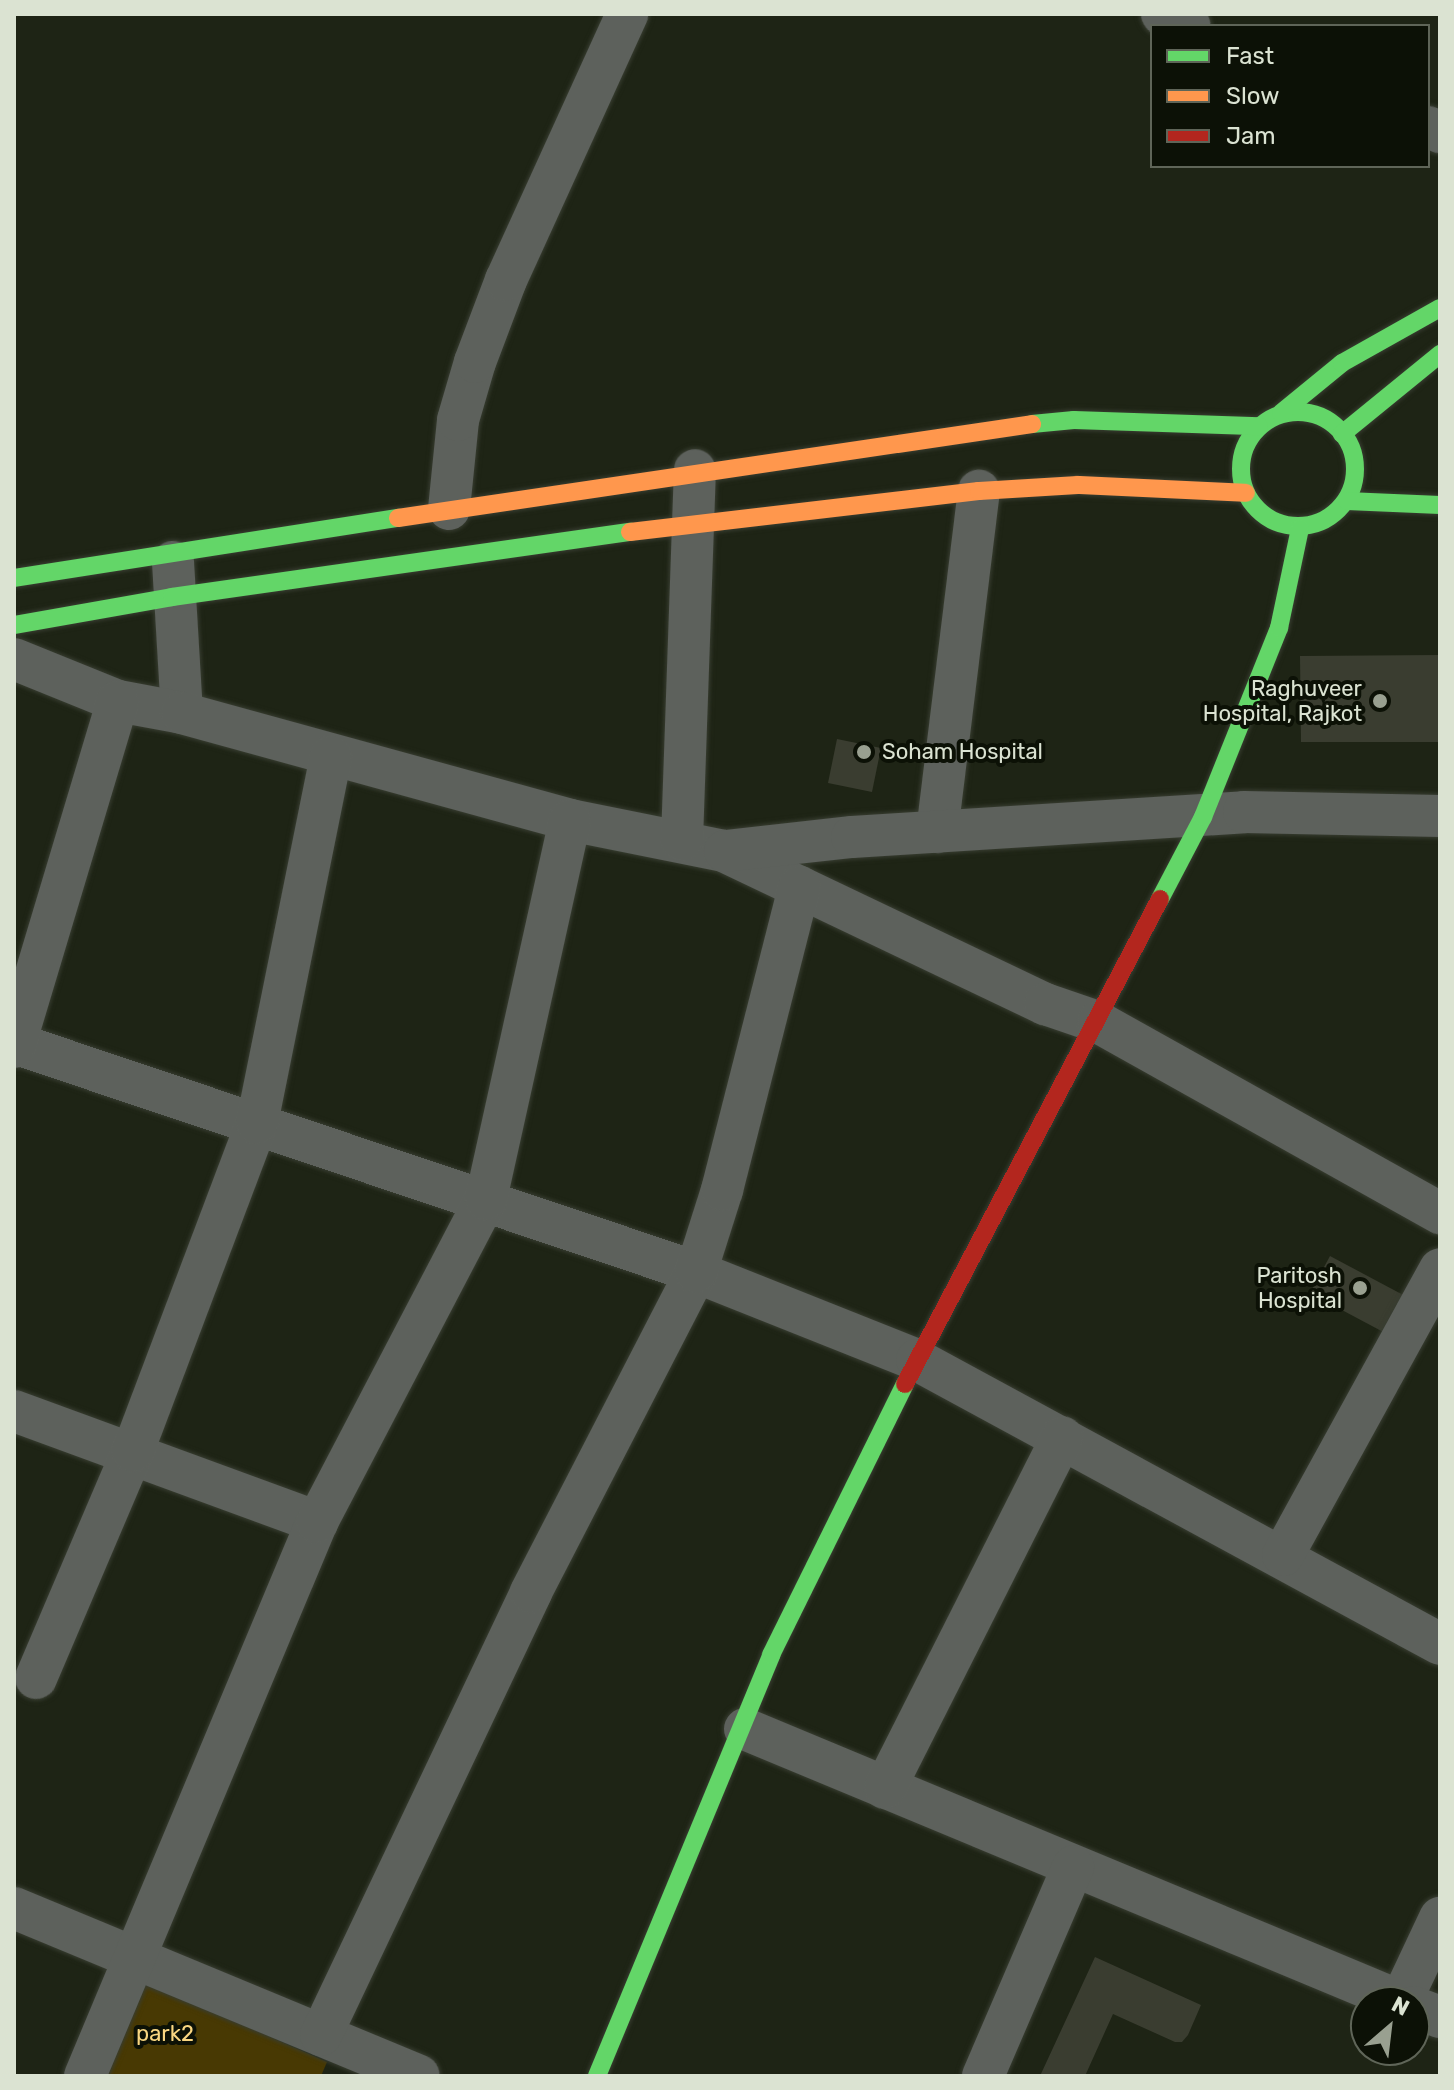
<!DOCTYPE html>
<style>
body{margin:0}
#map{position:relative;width:1454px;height:2090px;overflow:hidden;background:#1e2415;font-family:Rubik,sans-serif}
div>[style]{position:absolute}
.green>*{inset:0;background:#483903}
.building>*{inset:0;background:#3a3d30}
.roads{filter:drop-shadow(0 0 2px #383d31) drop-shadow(0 0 2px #383d31)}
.street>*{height:42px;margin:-21px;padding:0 21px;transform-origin:21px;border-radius:21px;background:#5d615c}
.fast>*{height:18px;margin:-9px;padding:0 9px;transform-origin:9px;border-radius:9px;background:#63d668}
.fast>.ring{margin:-9px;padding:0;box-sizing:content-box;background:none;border:18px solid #63d668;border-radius:50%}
.slow>*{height:18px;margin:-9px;padding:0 9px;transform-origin:9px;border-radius:9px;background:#ff974d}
.jam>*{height:18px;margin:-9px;padding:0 9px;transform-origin:9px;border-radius:9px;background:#b3261e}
.dots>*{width:22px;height:22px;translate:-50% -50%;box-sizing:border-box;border:4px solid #0c1106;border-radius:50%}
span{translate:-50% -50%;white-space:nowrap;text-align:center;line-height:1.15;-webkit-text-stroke:8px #0c1106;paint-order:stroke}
.poi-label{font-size:22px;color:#dbe3d2}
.right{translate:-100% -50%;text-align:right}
.left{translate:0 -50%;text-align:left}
.park-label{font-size:22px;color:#f9d681}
.frame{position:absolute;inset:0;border:16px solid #dbe3d2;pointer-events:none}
.legend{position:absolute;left:1150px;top:24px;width:280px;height:144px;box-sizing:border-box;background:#0c1106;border:2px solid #5f6558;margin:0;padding:10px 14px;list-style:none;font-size:24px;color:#dbe3d2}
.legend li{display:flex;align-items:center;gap:16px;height:40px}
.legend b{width:40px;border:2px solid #5f6558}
.north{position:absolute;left:1350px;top:1986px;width:80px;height:80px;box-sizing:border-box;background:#0c1106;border:2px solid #5f6558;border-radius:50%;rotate:28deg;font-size:22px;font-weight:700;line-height:32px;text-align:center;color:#dbe3d2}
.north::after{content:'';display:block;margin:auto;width:28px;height:36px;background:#99a090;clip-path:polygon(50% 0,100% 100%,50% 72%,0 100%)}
</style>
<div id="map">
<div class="green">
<div style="clip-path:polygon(139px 1979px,327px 2062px,321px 2076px,102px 2076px)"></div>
</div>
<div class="building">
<div style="clip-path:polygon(1440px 655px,1440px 742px,1301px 742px,1300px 656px)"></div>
<div style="clip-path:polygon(837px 739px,881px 748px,872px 792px,828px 783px)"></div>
<div style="clip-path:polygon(1330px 1256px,1407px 1297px,1387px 1334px,1310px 1293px)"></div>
<div style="clip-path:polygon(1095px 1957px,1201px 2005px,1188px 2035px,1182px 2042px,1175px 2042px,1113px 2014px,1085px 2076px,1040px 2076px)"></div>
</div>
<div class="roads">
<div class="street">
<div style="left:1162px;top:14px;width:30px;rotate:23deg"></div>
<div style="left:1428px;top:127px;width:13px;rotate:23deg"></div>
<div style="left:449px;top:509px;width:89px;rotate:-84.2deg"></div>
<div style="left:458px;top:420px;width:60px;rotate:-73.7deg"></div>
<div style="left:475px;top:362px;width:88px;rotate:-69.3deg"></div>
<div style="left:506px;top:280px;width:292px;rotate:-65.5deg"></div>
<div style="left:173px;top:562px;width:151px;rotate:86.6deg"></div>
<div style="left:14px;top:659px;width:112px;rotate:22deg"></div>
<div style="left:118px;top:701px;width:65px;rotate:10.6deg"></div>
<div style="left:182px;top:713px;width:402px;rotate:15.4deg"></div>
<div style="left:570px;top:820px;width:157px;rotate:11.4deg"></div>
<div style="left:724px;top:851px;width:356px;rotate:25.5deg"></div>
<div style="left:1045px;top:1004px;width:56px;rotate:18.8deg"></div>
<div style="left:1098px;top:1022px;width:392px;rotate:29.2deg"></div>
<div style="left:937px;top:832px;width:344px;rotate:-83deg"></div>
<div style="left:682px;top:840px;width:370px;rotate:-88deg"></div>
<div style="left:725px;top:851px;width:128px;rotate:-6.3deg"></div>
<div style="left:852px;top:837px;width:393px;rotate:-3.6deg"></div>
<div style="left:1244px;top:812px;width:196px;rotate:1.2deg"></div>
<div style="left:14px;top:1043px;width:719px;rotate:18.56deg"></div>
<div style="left:696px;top:1272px;width:238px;rotate:21.7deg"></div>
<div style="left:917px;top:1360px;width:595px;rotate:28.5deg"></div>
<div style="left:14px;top:1047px;width:361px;rotate:-73.3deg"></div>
<div style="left:14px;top:1411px;width:323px;rotate:20.1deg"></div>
<div style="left:1283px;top:1555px;width:326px;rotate:-61.2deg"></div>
<div style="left:36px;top:1678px;width:247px;rotate:-66.9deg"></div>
<div style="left:133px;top:1451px;width:351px;rotate:-69.3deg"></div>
<div style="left:257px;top:1123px;width:374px;rotate:-78.6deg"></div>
<div style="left:745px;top:1729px;width:711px;rotate:22.56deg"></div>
<div style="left:885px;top:1788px;width:393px;rotate:-63.2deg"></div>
<div style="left:14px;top:1908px;width:438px;rotate:22.5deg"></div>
<div style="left:1401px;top:2001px;width:92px;rotate:-64.8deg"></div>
<div style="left:1414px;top:2007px;width:28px;rotate:21deg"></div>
<div style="left:321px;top:2035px;width:490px;rotate:-64.6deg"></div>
<div style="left:531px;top:1592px;width:360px;rotate:-62.7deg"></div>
<div style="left:696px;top:1272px;width:86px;rotate:-72.4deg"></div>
<div style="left:722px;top:1190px;width:313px;rotate:-75.7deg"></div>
<div style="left:85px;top:2076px;width:601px;rotate:-67.28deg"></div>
<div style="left:317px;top:1522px;width:365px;rotate:-62.4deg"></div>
<div style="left:486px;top:1199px;width:388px;rotate:-77.5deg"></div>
<div style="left:983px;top:2076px;width:228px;rotate:-66.7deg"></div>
</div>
<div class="fast">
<div class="ring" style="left:1241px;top:412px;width:96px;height:96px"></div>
<div style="left:1281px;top:413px;width:79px;rotate:-39.3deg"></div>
<div style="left:1342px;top:363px;width:112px;rotate:-29.3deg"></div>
<div style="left:1032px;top:424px;width:42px;rotate:-5.4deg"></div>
<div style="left:1074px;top:420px;width:185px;rotate:1.9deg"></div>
<div style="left:1342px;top:434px;width:127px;rotate:-39.2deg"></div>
<div style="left:1347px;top:501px;width:93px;rotate:2.5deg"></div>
<div style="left:14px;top:578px;width:389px;rotate:-8.9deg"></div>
<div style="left:14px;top:625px;width:160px;rotate:-10deg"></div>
<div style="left:172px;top:597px;width:463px;rotate:-8.1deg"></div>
<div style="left:1160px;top:899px;width:93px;rotate:-62.3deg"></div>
<div style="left:1203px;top:817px;width:204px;rotate:-68.1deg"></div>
<div style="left:1279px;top:628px;width:102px;rotate:-78.1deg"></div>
<div style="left:597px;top:2076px;width:456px;rotate:-67.5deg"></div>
<div style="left:771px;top:1655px;width:302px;rotate:-63.7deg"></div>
</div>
<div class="slow">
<div style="left:398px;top:518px;width:641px;rotate:-8.43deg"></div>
<div style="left:630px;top:532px;width:351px;rotate:-6.7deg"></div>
<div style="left:979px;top:491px;width:99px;rotate:-3.5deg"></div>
<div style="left:1078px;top:485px;width:168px;rotate:2.7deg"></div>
</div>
<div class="jam">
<div style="left:905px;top:1384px;width:548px;rotate:-62.27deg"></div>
</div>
</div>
<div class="dots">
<div style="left:1380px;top:701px;background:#99a090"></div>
<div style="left:864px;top:752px;background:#99a090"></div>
<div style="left:1360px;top:1288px;background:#99a090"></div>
</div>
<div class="poi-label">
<span class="right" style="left:1362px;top:701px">Raghuveer<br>Hospital, Rajkot</span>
<span class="left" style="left:882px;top:752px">Soham Hospital</span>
<span class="right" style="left:1342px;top:1288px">Paritosh<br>Hospital</span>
</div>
<div class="park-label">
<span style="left:165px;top:2034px">park2</span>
</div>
<div class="frame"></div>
<ul class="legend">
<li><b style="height:10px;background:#63d668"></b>Fast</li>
<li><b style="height:10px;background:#ff974d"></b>Slow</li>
<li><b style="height:10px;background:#b3261e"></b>Jam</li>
</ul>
<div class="north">N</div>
</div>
